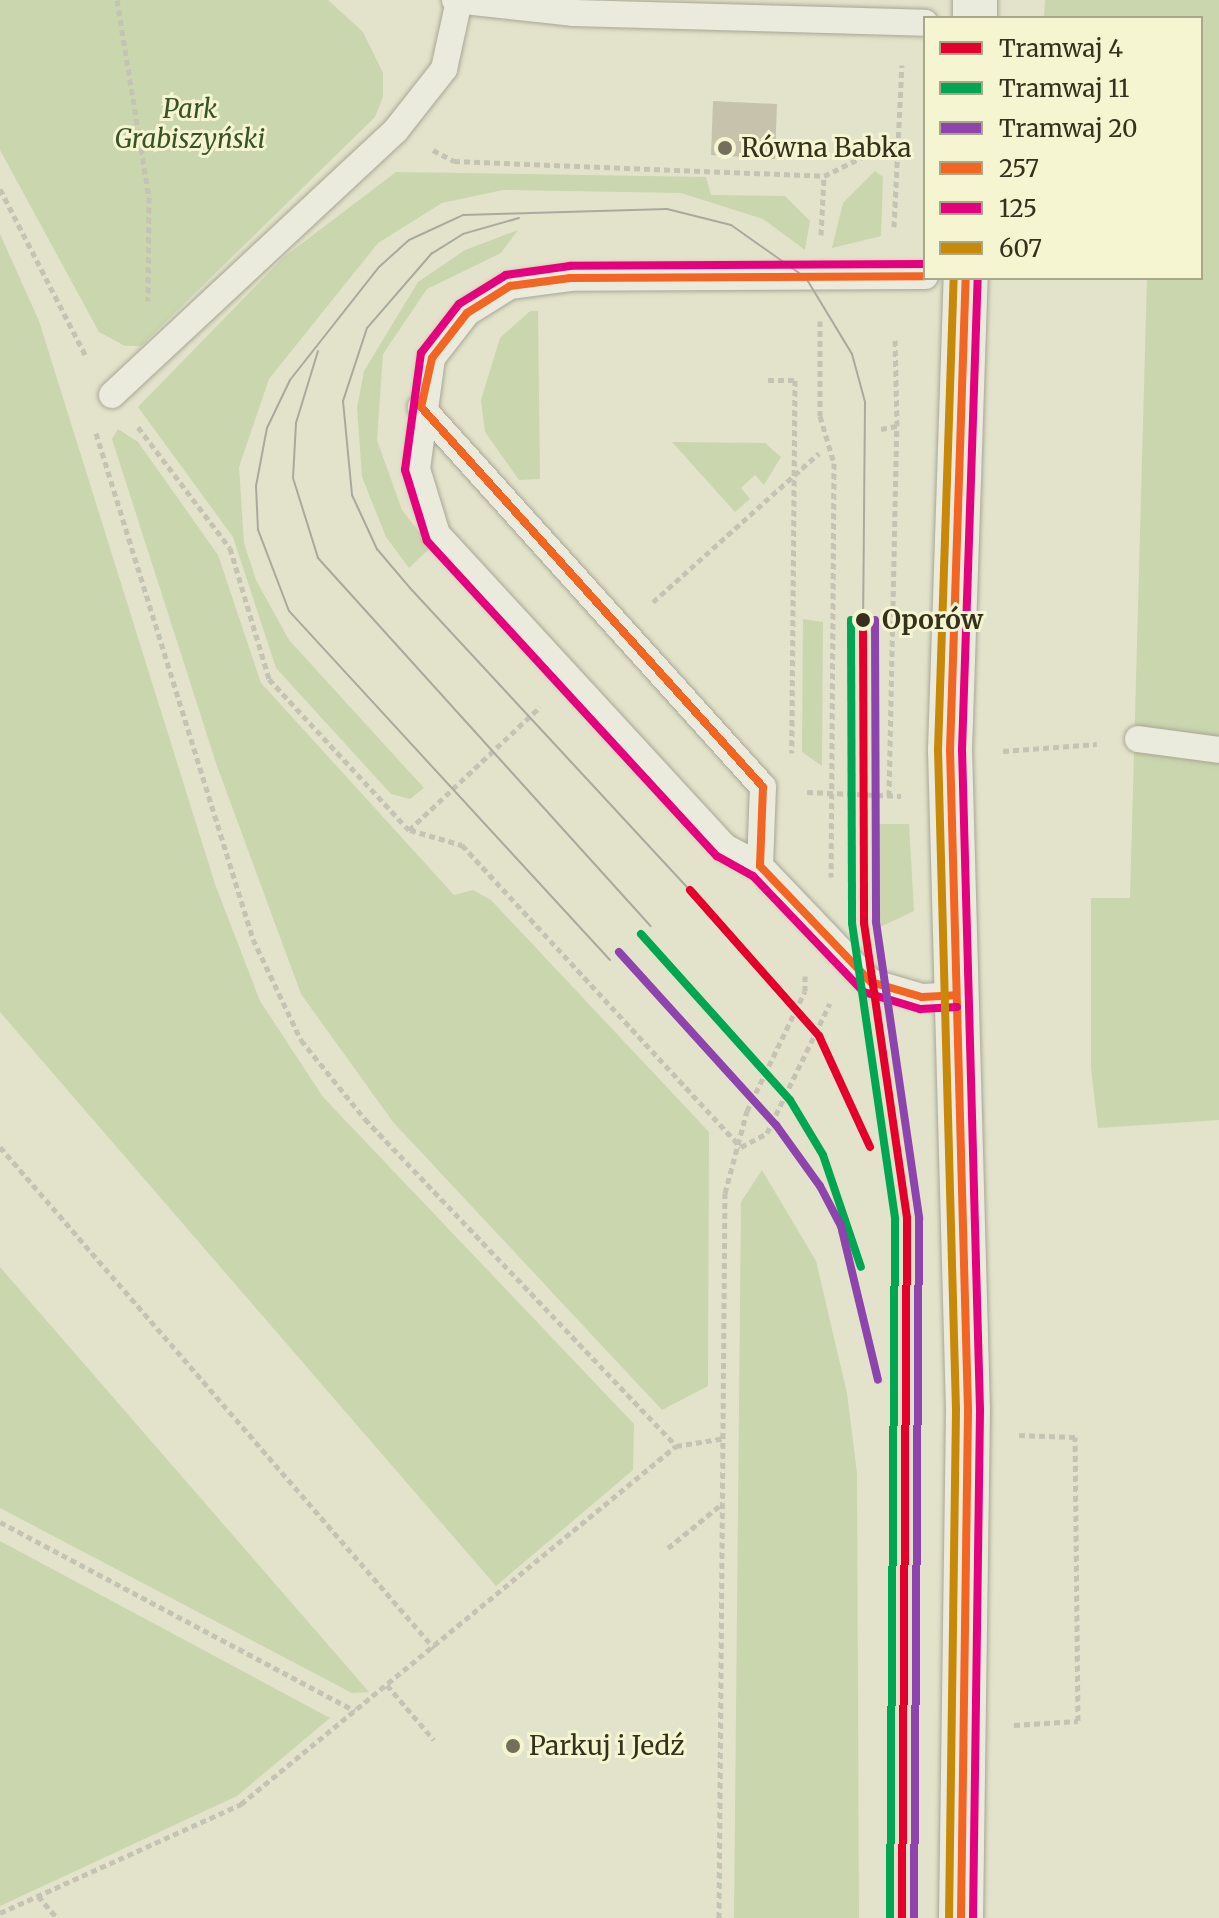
<!DOCTYPE html>
<meta charset="utf-8">
<style>
body{margin:0}
#map{position:relative;width:1219px;height:1918px;overflow:hidden;background:#e3e3cb;font-family:Merriweather,serif}
div>[style]{position:absolute}
.green>*{inset:0;background:#cad6ad}
.building>*{inset:0;background:#c7c2ac}
.path>*{height:5px;margin-top:-2.5px;transform-origin:0;background:repeating-linear-gradient(90deg,#c4c3b4 0 6px,transparent 0 10px)}
.roads{filter:drop-shadow(0 0 2px #a8a695) drop-shadow(0 0 2px #a8a695)}
.lane>*{height:26px;margin:-13px;padding:0 13px;transform-origin:13px;border-radius:13px;background:#ebebdd}
.secondary>*{height:44px;margin:-22px;padding:0 22px;transform-origin:22px;border-radius:22px;background:#ebebdd}
.tram>*{height:2px;margin:-1px;padding:0 1px;transform-origin:1px;border-radius:1px;background:#aaa99d}
.bus-1>*{height:8px;margin:-4px;padding:0 4px;transform-origin:4px;border-radius:4px;background:#f26522}
.bus-2>*{height:8px;margin:-4px;padding:0 4px;transform-origin:4px;border-radius:4px;background:#e5007d}
.bus-3>*{height:8px;margin:-4px;padding:0 4px;transform-origin:4px;border-radius:4px;background:#c78907}
.tram-1>*{height:8px;margin:-4px;padding:0 4px;transform-origin:4px;border-radius:4px;background:#e4002b}
.tram-2>*{height:8px;margin:-4px;padding:0 4px;transform-origin:4px;border-radius:4px;background:#00a651}
.tram-3>*{height:8px;margin:-4px;padding:0 4px;transform-origin:4px;border-radius:4px;background:#8e44ad}
.dots>*{width:22px;height:22px;translate:-50% -50%;box-sizing:border-box;border:4px solid #f5f5d1;border-radius:50%}
span{translate:-50% -50%;white-space:nowrap;text-align:center;line-height:1.15;-webkit-text-stroke:6px #f5f5d1;paint-order:stroke}
.park-label{font-size:26px;color:#395324;font-style:italic}
.poi-label{font-size:26px;color:#36311d}
.left{translate:0 -50%;text-align:left}
.stop-label{font-size:26px;color:#36311d;font-weight:700}
.legend{position:absolute;left:923px;top:16px;width:280px;height:264px;box-sizing:border-box;background:#f5f5d1;border:2px solid #a9a789;margin:0;padding:10px 14px;list-style:none;font-size:24px;color:#36311d}
.legend li{display:flex;align-items:center;gap:16px;height:40px}
.legend b{width:40px;border:2px solid #a9a789}
</style>
<div id="map">
<div class="green">
<div style="clip-path:polygon(0 0,328px 0,363px 32px,383px 73px,383px 97px,375px 117px,141px 346px,125px 346px,99px 332px,0 150px)"></div>
<div style="clip-path:polygon(1045px 0,1219px 0,1219px 1120px,1098px 1128px,1091px 1068px,1091px 898px,1130px 898px,1147px 278px,1201px 278px,1201px 18px,1044px 18px)"></div>
<div style="clip-path:polygon(875px 171px,883px 177px,881px 236px,832px 248px,843px 203px)"></div>
<div style="clip-path:polygon(396px 172px,706px 177px,711px 195px,785px 196px,810px 221px,805px 250px,763px 219px,681px 193px,503px 190px,442px 203px,378px 243px,269px 379px,239px 467px,244px 543px,256px 580px,289px 640px,424px 788px,410px 799px,391px 794px,276px 668px,233px 537px,138px 407px,284px 257px)"></div>
<div style="clip-path:polygon(518px 230px,501px 253px,427px 289px,383px 354px,377px 440px,402px 510px,431px 547px,409px 568px,386px 537px,362px 477px,357px 408px,364px 371px,418px 282px,465px 250px)"></div>
<div style="clip-path:polygon(0 234px,39px 321px,215px 884px,260px 1001px,323px 1097px,634px 1424px,633px 1470px,496px 1586px,0 1012px)"></div>
<div style="clip-path:polygon(530px 311px,538px 311px,540px 479px,519px 480px,485px 432px,481px 400px,500px 338px)"></div>
<div style="clip-path:polygon(118px 429px,138px 442px,218px 555px,261px 683px,454px 895px,473px 890px,491px 900px,709px 1132px,708px 1386px,662px 1410px,393px 1122px,301px 994px,217px 766px,112px 439px)"></div>
<div style="clip-path:polygon(672px 442px,765px 443px,781px 457px,764px 485px,755px 475px,741px 488px,750px 499px,735px 512px)"></div>
<div style="clip-path:polygon(803px 619px,823px 622px,822px 766px,802px 752px)"></div>
<div style="clip-path:polygon(875px 824px,909px 824px,914px 911px,876px 929px)"></div>
<div style="clip-path:polygon(762px 1170px,816px 1261px,847px 1393px,857px 1473px,859px 1918px,734px 1918px,741px 1202px)"></div>
<div style="clip-path:polygon(0 1267px,369px 1692px,352px 1693px,0 1508px)"></div>
<div style="clip-path:polygon(0 1541px,330px 1718px,237px 1796px,0 1906px)"></div>
</div>
<div class="building">
<div style="clip-path:polygon(713px 101px,777px 104px,775px 159px,711px 155px)"></div>
</div>
<div class="path">
<div style="left:117px;top:0;width:200px;rotate:80.8deg"></div>
<div style="left:149px;top:197px;width:104px;rotate:90.6deg"></div>
<div style="left:433px;top:150px;width:24px;rotate:28deg"></div>
<div style="left:454px;top:161px;width:370px;rotate:2.3deg"></div>
<div style="left:824px;top:176px;width:77px;rotate:-26.2deg"></div>
<div style="left:0;top:189px;width:190px;rotate:62.8deg"></div>
<div style="left:894px;top:227px;width:162px;rotate:-87.2deg"></div>
<div style="left:821px;top:235px;width:59px;rotate:-87.1deg"></div>
<div style="left:820px;top:321px;width:95px;rotate:90deg"></div>
<div style="left:820px;top:416px;width:49px;rotate:73.4deg"></div>
<div style="left:834px;top:463px;width:414px;rotate:90.4deg"></div>
<div style="left:768px;top:380px;width:27px"></div>
<div style="left:795px;top:380px;width:373px;rotate:90.5deg"></div>
<div style="left:138px;top:427px;width:152px;rotate:52.8deg"></div>
<div style="left:230px;top:548px;width:137px;rotate:73.4deg"></div>
<div style="left:269px;top:679px;width:206px;rotate:47.2deg"></div>
<div style="left:409px;top:830px;width:180px;rotate:-43.2deg"></div>
<div style="left:881px;top:429px;width:16px;rotate:-11deg"></div>
<div style="left:897px;top:426px;width:86px;rotate:-91.3deg"></div>
<div style="left:96px;top:433px;width:530px;rotate:72.76deg"></div>
<div style="left:253px;top:939px;width:112px;rotate:64.6deg"></div>
<div style="left:301px;top:1040px;width:102px;rotate:51deg"></div>
<div style="left:365px;top:1119px;width:451px;rotate:46.4deg"></div>
<div style="left:653px;top:602px;width:223px;rotate:-41.9deg"></div>
<div style="left:1003px;top:751px;width:94px;rotate:-4.3deg"></div>
<div style="left:807px;top:792px;width:94px;rotate:2.4deg"></div>
<div style="left:889px;top:796px;width:370px;rotate:-88.8deg"></div>
<div style="left:410px;top:830px;width:54px;rotate:16.1deg"></div>
<div style="left:462px;top:845px;width:411px;rotate:47.3deg"></div>
<div style="left:0;top:1147px;width:663px;rotate:49.1deg"></div>
<div style="left:741px;top:1147px;width:30px;rotate:-28deg"></div>
<div style="left:767px;top:1133px;width:144px;rotate:-64.1deg"></div>
<div style="left:0;top:1522px;width:402px;rotate:28deg"></div>
<div style="left:668px;top:1548px;width:71px;rotate:-39.3deg"></div>
<div style="left:387px;top:1685px;width:72px;rotate:49.5deg"></div>
<div style="left:1014px;top:1725px;width:64px;rotate:-3.6deg"></div>
<div style="left:1078px;top:1721px;width:284px;rotate:-90.6deg"></div>
<div style="left:1075px;top:1437px;width:58px;rotate:-178deg"></div>
<div style="left:38px;top:1896px;width:29px;rotate:49deg"></div>
<div style="left:0;top:1913px;width:265px;rotate:-24.3deg"></div>
<div style="left:241px;top:1804px;width:563px;rotate:-39.45deg"></div>
<div style="left:676px;top:1446px;width:50px;rotate:-9.3deg"></div>
<div style="left:719px;top:1918px;width:725px;rotate:-89.53deg"></div>
<div style="left:725px;top:1193px;width:85px;rotate:-75deg"></div>
<div style="left:747px;top:1111px;width:133px;rotate:-64.2deg"></div>
<div style="left:805px;top:991px;width:15px;rotate:-90deg"></div>
</div>
<div class="roads">
<div class="lane">
<div style="left:455px;top:0;width:120px;rotate:6.2deg"></div>
<div style="left:574px;top:13px;width:351px;rotate:1.6deg"></div>
<div style="left:925px;top:276px;width:355px;rotate:179.7deg"></div>
<div style="left:570px;top:278px;width:61px;rotate:172.4deg"></div>
<div style="left:510px;top:286px;width:51px;rotate:147.9deg"></div>
<div style="left:467px;top:313px;width:57px;rotate:127.9deg"></div>
<div style="left:432px;top:358px;width:112px;rotate:97.7deg"></div>
<div style="left:417px;top:469px;width:68px;rotate:72.9deg"></div>
<div style="left:437px;top:534px;width:425px;rotate:47.4deg"></div>
<div style="left:725px;top:847px;width:40px;rotate:28deg"></div>
<div style="left:760px;top:866px;width:161px;rotate:46.3deg"></div>
<div style="left:871px;top:982px;width:53px;rotate:16.4deg"></div>
<div style="left:922px;top:997px;width:34px;rotate:-3deg"></div>
<div style="left:112px;top:395px;width:388px;rotate:-43deg"></div>
<div style="left:396px;top:130px;width:78px;rotate:-51.8deg"></div>
<div style="left:444px;top:69px;width:70px;rotate:-77.6deg"></div>
<div style="left:421px;top:407px;width:511px;rotate:48.01deg"></div>
<div style="left:763px;top:787px;width:79px;rotate:92.2deg"></div>
<div style="left:1138px;top:739px;width:82px;rotate:7.7deg"></div>
</div>
<div class="secondary">
<div style="left:975px;top:18px;width:18px;rotate:-90deg"></div>
<div style="left:961px;top:1918px;width:508px;rotate:-89.21deg"></div>
<div style="left:968px;top:1410px;width:660px;rotate:-91.56deg"></div>
<div style="left:950px;top:750px;width:472px;rotate:-88.1deg"></div>
</div>
</div>
<div class="tram">
<div style="left:519px;top:218px;width:58px;rotate:164.1deg"></div>
<div style="left:463px;top:234px;width:36px;rotate:148deg"></div>
<div style="left:432px;top:253px;width:99px;rotate:130.9deg"></div>
<div style="left:367px;top:328px;width:77px;rotate:108.2deg"></div>
<div style="left:343px;top:401px;width:94px;rotate:84.5deg"></div>
<div style="left:352px;top:495px;width:60px;rotate:65.2deg"></div>
<div style="left:377px;top:549px;width:51px;rotate:49.8deg"></div>
<div style="left:410px;top:588px;width:412px;rotate:47.2deg"></div>
<div style="left:318px;top:351px;width:75px;rotate:107deg"></div>
<div style="left:296px;top:423px;width:55px;rotate:93.1deg"></div>
<div style="left:293px;top:478px;width:84px;rotate:72.6deg"></div>
<div style="left:318px;top:558px;width:496px;rotate:47.9deg"></div>
<div style="left:610px;top:960px;width:474px;rotate:-132.6deg"></div>
<div style="left:289px;top:611px;width:87px;rotate:-110.9deg"></div>
<div style="left:258px;top:530px;width:44px;rotate:-92.6deg"></div>
<div style="left:256px;top:486px;width:59px;rotate:-79.3deg"></div>
<div style="left:267px;top:428px;width:53px;rotate:-64.4deg"></div>
<div style="left:290px;top:380px;width:144px;rotate:-51.8deg"></div>
<div style="left:379px;top:267px;width:40px;rotate:-42deg"></div>
<div style="left:409px;top:240px;width:60px;rotate:-24.8deg"></div>
<div style="left:463px;top:215px;width:204px;rotate:-1.7deg"></div>
<div style="left:667px;top:209px;width:66px;rotate:14deg"></div>
<div style="left:731px;top:225px;width:92px;rotate:35.2deg"></div>
<div style="left:806px;top:278px;width:89px;rotate:58.8deg"></div>
<div style="left:852px;top:354px;width:50px;rotate:74.8deg"></div>
<div style="left:865px;top:402px;width:218px;rotate:90.5deg"></div>
</div>
<div class="bus-1">
<div style="left:421px;top:407px;width:511px;rotate:48.01deg"></div>
<div style="left:763px;top:787px;width:79px;rotate:92.2deg"></div>
<div style="left:760px;top:866px;width:161px;rotate:46.3deg"></div>
<div style="left:871px;top:982px;width:53px;rotate:16.4deg"></div>
<div style="left:922px;top:997px;width:34px;rotate:-3deg"></div>
<div style="left:421px;top:407px;width:50px;rotate:-77.3deg"></div>
<div style="left:432px;top:358px;width:57px;rotate:-52.1deg"></div>
<div style="left:467px;top:313px;width:51px;rotate:-32.1deg"></div>
<div style="left:510px;top:286px;width:61px;rotate:-7.6deg"></div>
<div style="left:570px;top:278px;width:355px;rotate:-0.3deg"></div>
<div style="left:961px;top:1918px;width:508px;rotate:-89.21deg"></div>
<div style="left:968px;top:1410px;width:660px;rotate:-91.56deg"></div>
<div style="left:950px;top:750px;width:472px;rotate:-88.1deg"></div>
</div>
<div class="bus-2">
<div style="left:925px;top:264px;width:355px;rotate:179.7deg"></div>
<div style="left:570px;top:266px;width:65px;rotate:172deg"></div>
<div style="left:506px;top:275px;width:55px;rotate:148.3deg"></div>
<div style="left:459px;top:304px;width:62px;rotate:127.8deg"></div>
<div style="left:421px;top:353px;width:118px;rotate:97.8deg"></div>
<div style="left:405px;top:470px;width:74px;rotate:72.8deg"></div>
<div style="left:427px;top:541px;width:428px;rotate:47.4deg"></div>
<div style="left:717px;top:856px;width:41px;rotate:29.1deg"></div>
<div style="left:753px;top:876px;width:161px;rotate:46.3deg"></div>
<div style="left:864px;top:992px;width:59px;rotate:16.9deg"></div>
<div style="left:920px;top:1009px;width:37px;rotate:-3deg"></div>
<div style="left:973px;top:1918px;width:508px;rotate:-89.21deg"></div>
<div style="left:980px;top:1410px;width:660px;rotate:-91.56deg"></div>
<div style="left:962px;top:750px;width:472px;rotate:-88.1deg"></div>
</div>
<div class="bus-3">
<div style="left:949px;top:1918px;width:508px;rotate:-89.21deg"></div>
<div style="left:956px;top:1410px;width:660px;rotate:-91.56deg"></div>
<div style="left:938px;top:750px;width:472px;rotate:-88.1deg"></div>
</div>
<div class="tram-1">
<div style="left:863px;top:620px;width:303px;rotate:89.8deg"></div>
<div style="left:864px;top:923px;width:298px;rotate:81.7deg"></div>
<div style="left:907px;top:1218px;width:700px;rotate:90.41deg"></div>
<div style="left:690px;top:890px;width:195px;rotate:48.5deg"></div>
<div style="left:819px;top:1036px;width:122px;rotate:65.3deg"></div>
</div>
<div class="tram-2">
<div style="left:851px;top:620px;width:303px;rotate:89.8deg"></div>
<div style="left:852px;top:923px;width:299px;rotate:81.7deg"></div>
<div style="left:895px;top:1219px;width:699px;rotate:90.41deg"></div>
<div style="left:641px;top:934px;width:223px;rotate:48.1deg"></div>
<div style="left:790px;top:1100px;width:64px;rotate:59deg"></div>
<div style="left:823px;top:1155px;width:118px;rotate:71.3deg"></div>
</div>
<div class="tram-3">
<div style="left:875px;top:620px;width:302px;rotate:89.8deg"></div>
<div style="left:876px;top:922px;width:299px;rotate:81.7deg"></div>
<div style="left:919px;top:1218px;width:700px;rotate:90.41deg"></div>
<div style="left:619px;top:952px;width:234px;rotate:47.8deg"></div>
<div style="left:776px;top:1125px;width:75px;rotate:54.2deg"></div>
<div style="left:820px;top:1186px;width:45px;rotate:62.3deg"></div>
<div style="left:841px;top:1226px;width:158px;rotate:76.5deg"></div>
</div>
<div class="dots">
<div style="left:725px;top:148px;background:#736f5a"></div>
<div style="left:863px;top:620px;background:#36311d"></div>
<div style="left:513px;top:1746px;background:#736f5a"></div>
</div>
<div class="park-label">
<span style="left:190px;top:124px">Park<br>Grabiszyński</span>
</div>
<div class="poi-label">
<span class="left" style="left:741px;top:148px">Równa Babka</span>
<span class="left" style="left:529px;top:1746px">Parkuj i Jedź</span>
</div>
<div class="stop-label">
<span class="left" style="left:882px;top:620px">Oporów</span>
</div>
<ul class="legend">
<li><b style="height:10px;background:#e4002b"></b>Tramwaj 4</li>
<li><b style="height:10px;background:#00a651"></b>Tramwaj 11</li>
<li><b style="height:10px;background:#8e44ad"></b>Tramwaj 20</li>
<li><b style="height:10px;background:#f26522"></b>257</li>
<li><b style="height:10px;background:#e5007d"></b>125</li>
<li><b style="height:10px;background:#c78907"></b>607</li>
</ul>
</div>
